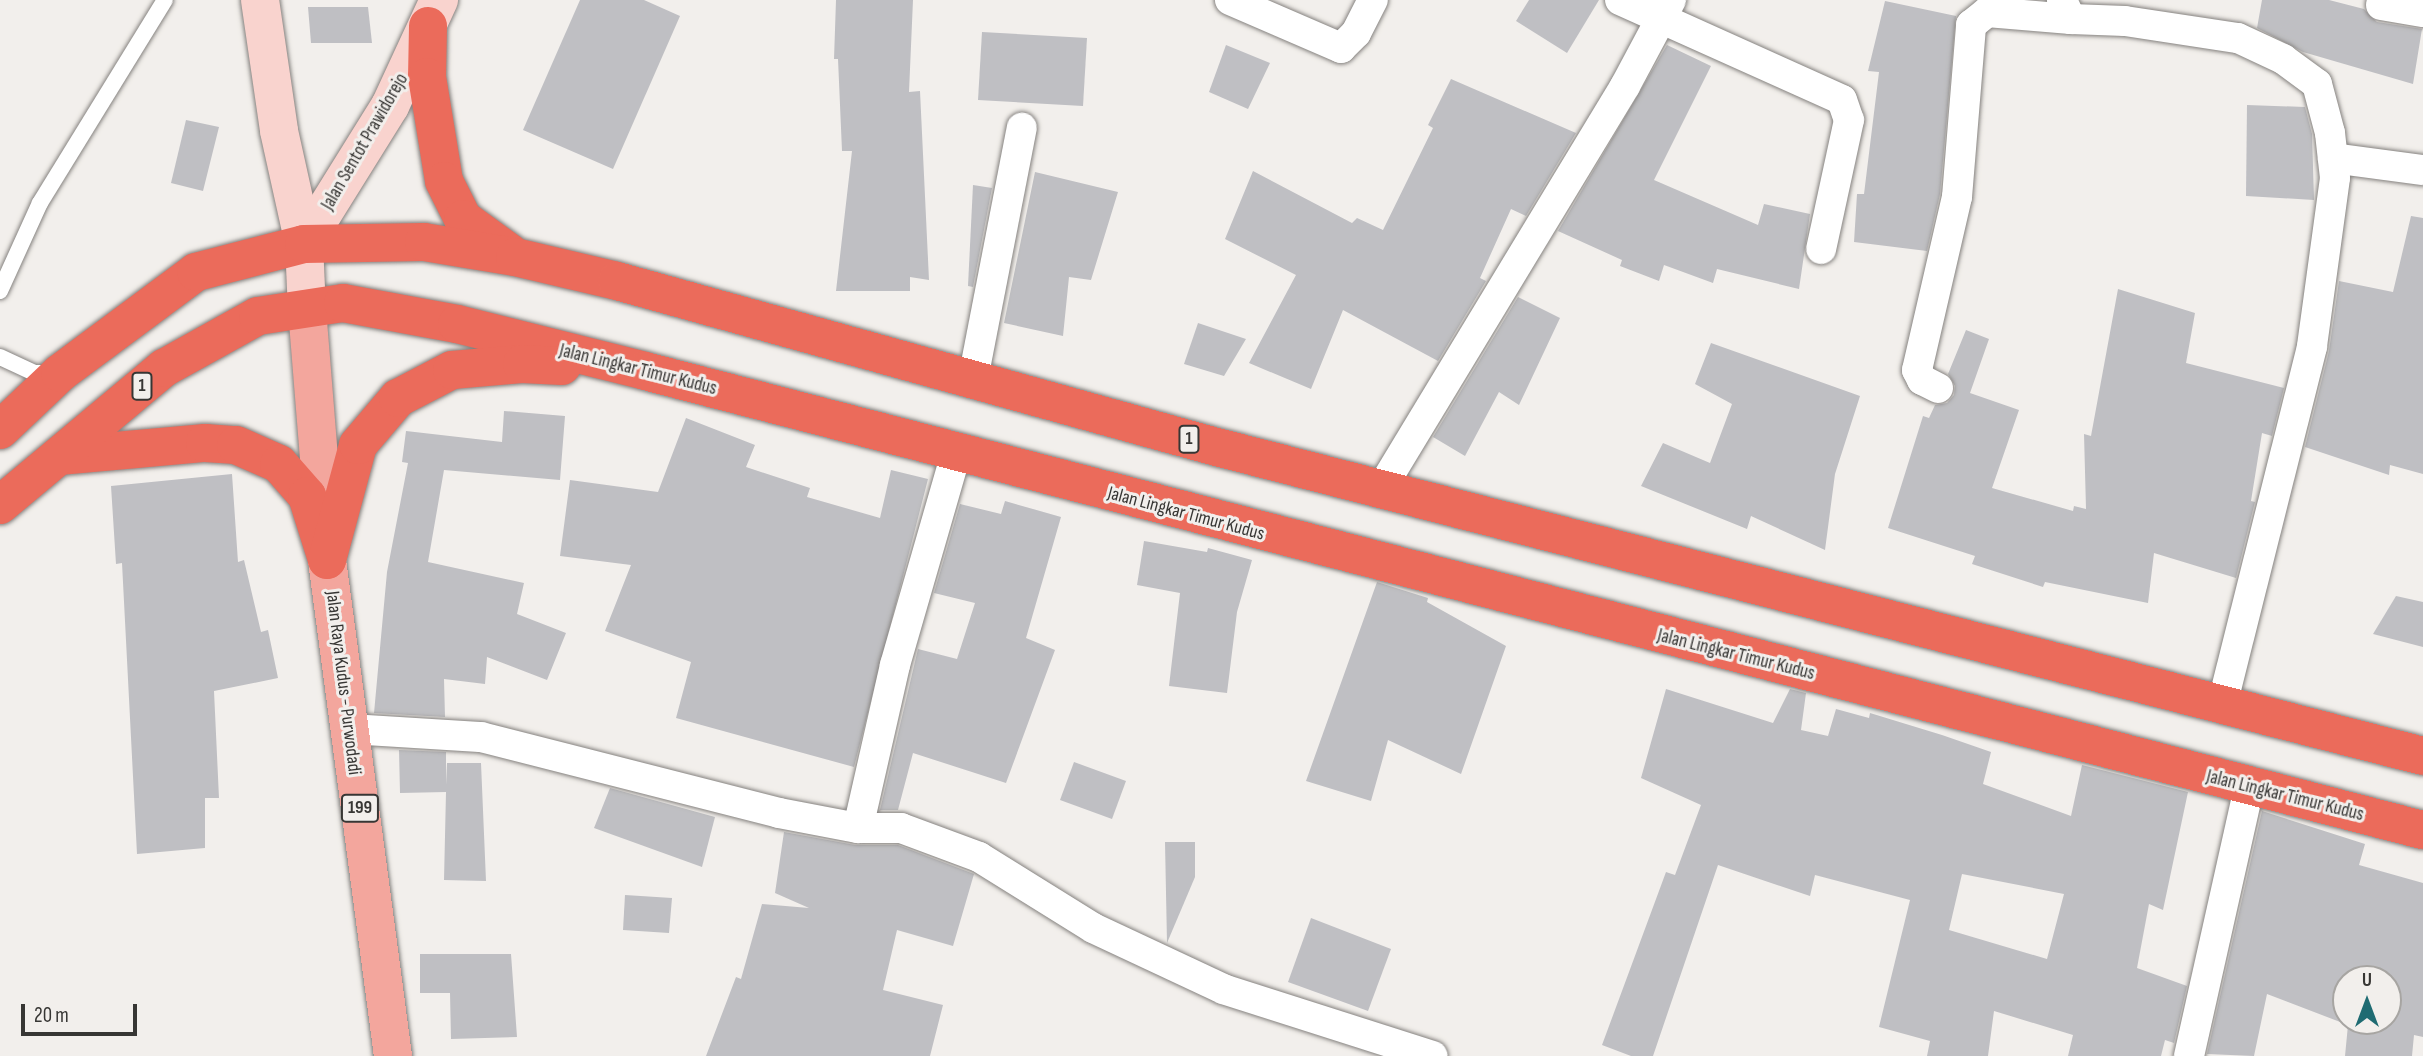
<!DOCTYPE html>
<style>
body{margin:0}
#map{position:relative;width:2423px;height:1056px;overflow:hidden;background:#f2efec;font-family:"Sofia Sans Condensed",sans-serif}
div>[style]{position:absolute}
.building>*{inset:0;background:#bfbfc3}
.roads{filter:drop-shadow(0 0 2px #85827f) drop-shadow(0 0 2px #85827f)}
.lane>*{height:16px;margin:-8px;padding:0 8px;transform-origin:8px;border-radius:8px;background:#fff}
.street>*{height:30px;margin:-15px;padding:0 15px;transform-origin:15px;border-radius:15px;background:#fff}
.secondary>*{height:38px;margin:-19px;padding:0 19px;transform-origin:19px;border-radius:19px;background:#f9d3ce}
.primary>*{height:38px;margin:-19px;padding:0 19px;transform-origin:19px;border-radius:19px;background:#f3a69d}
.highway>*{height:38px;margin:-19px;padding:0 19px;transform-origin:19px;border-radius:19px;background:#eb6b5b}
span{translate:-50% -50%;white-space:nowrap;text-align:center;line-height:1.15;-webkit-text-stroke:6px #f2efec;paint-order:stroke}
.shield-label span{padding:2px 5px;background:#f2efec;border:2px solid;border-radius:5px;-webkit-text-stroke-width:0}
.shield-label{font-size:18px;color:#373634;font-weight:700}
.street-label{font-size:19px;color:#373634}
.north{position:absolute;left:2332px;top:965px;width:70px;height:70px;box-sizing:border-box;background:#f2efec;border:2px solid #a7a5a2;border-radius:50%;rotate:0deg;font-size:19px;font-weight:700;line-height:28px;text-align:center;color:#373634}
.north::after{content:'';display:block;margin:auto;width:24px;height:32px;background:#1f6b72;clip-path:polygon(50% 0,100% 100%,50% 72%,0 100%)}
.scale{position:absolute;left:21px;top:1004px;width:116px;height:32px;box-sizing:border-box;border:4px solid #373634;border-top:0;padding-left:9px;font-size:21px;line-height:24px;white-space:nowrap;color:#373634;-webkit-text-stroke:5px #f2efec;paint-order:stroke}
</style>
<div id="map">
<div class="building">
<div style="clip-path:polygon(580px 0,644px 0,680px 16px,613px 169px,523px 130px)"></div>
<div style="clip-path:polygon(836px 0,913px 0,909px 92px,920px 91px,929px 280px,910px 277px,910px 291px,836px 291px,852px 151px,842px 151px,838px 59px,834px 59px)"></div>
<div style="clip-path:polygon(1529px 0,1599px 0,1567px 53px,1516px 21px)"></div>
<div style="clip-path:polygon(2262px 0,2329px 0,2364px 9px,2377px 22px,2422px 29px,2413px 84px,2303px 52px,2257px 28px)"></div>
<div style="clip-path:polygon(1885px 1px,1956px 16px,1940px 194px,1927px 251px,1854px 242px,1857px 194px,1864px 194px,1879px 72px,1868px 71px)"></div>
<div style="clip-path:polygon(308px 7px,368px 7px,372px 43px,311px 43px)"></div>
<div style="clip-path:polygon(982px 32px,1087px 38px,1083px 106px,978px 100px)"></div>
<div style="clip-path:polygon(1226px 45px,1270px 63px,1248px 109px,1209px 92px)"></div>
<div style="clip-path:polygon(1667px 45px,1711px 66px,1654px 180px,1758px 225px,1764px 204px,1810px 214px,1799px 289px,1717px 269px,1713px 283px,1664px 265px,1659px 281px,1620px 266px,1622px 260px,1558px 231px)"></div>
<div style="clip-path:polygon(1451px 79px,1576px 133px,1526px 216px,1511px 209px,1480px 278px,1486px 281px,1438px 361px,1343px 310px,1311px 389px,1249px 363px,1296px 275px,1225px 239px,1253px 171px,1352px 223px,1357px 218px,1383px 230px,1433px 128px,1428px 125px)"></div>
<div style="clip-path:polygon(2247px 105px,2305px 107px,2312px 134px,2314px 200px,2246px 196px)"></div>
<div style="clip-path:polygon(186px 120px,219px 127px,203px 191px,171px 183px)"></div>
<div style="clip-path:polygon(1035px 172px,1118px 192px,1091px 280px,1069px 277px,1063px 336px,1004px 323px)"></div>
<div style="clip-path:polygon(973px 185px,992px 188px,973px 287px,968px 286px)"></div>
<div style="clip-path:polygon(2411px 216px,2423px 218px,2423px 474px,2390px 465px,2389px 475px,2305px 447px,2329px 351px,2339px 281px,2393px 292px)"></div>
<div style="clip-path:polygon(2118px 289px,2195px 313px,2186px 363px,2284px 388px,2272px 436px,2262px 433px,2251px 501px,2255px 502px,2236px 578px,2154px 553px,2148px 603px,2045px 582px,2043px 587px,1972px 564px,1975px 556px,1888px 528px,1923px 416px,1929px 418px,1935px 405px,1947px 403px,1954px 395px,1955px 386px,1948px 374px,1966px 330px,1989px 339px,1970px 393px,2019px 410px,1992px 488px,2073px 511px,2074px 506px,2086px 509px,2084px 434px,2091px 436px)"></div>
<div style="clip-path:polygon(1518px 297px,1560px 318px,1519px 405px,1499px 392px,1465px 456px,1433px 437px)"></div>
<div style="clip-path:polygon(1198px 323px,1246px 339px,1224px 376px,1184px 364px)"></div>
<div style="clip-path:polygon(1711px 343px,1860px 396px,1835px 474px,1825px 550px,1751px 516px,1747px 529px,1641px 486px,1663px 443px,1710px 463px,1732px 404px,1695px 384px)"></div>
<div style="clip-path:polygon(504px 411px,565px 416px,560px 480px,444px 470px,428px 562px,524px 583px,517px 614px,566px 633px,547px 680px,487px 657px,485px 684px,444px 679px,445px 717px,374px 713px,387px 572px,408px 463px,402px 462px,406px 431px,502px 442px)"></div>
<div style="clip-path:polygon(686px 418px,755px 445px,746px 467px,810px 488px,807px 497px,880px 518px,891px 470px,928px 479px,854px 767px,676px 718px,691px 662px,605px 631px,631px 565px,560px 556px,570px 480px,658px 492px)"></div>
<div style="clip-path:polygon(232px 474px,238px 562px,244px 560px,261px 632px,268px 630px,278px 678px,214px 691px,219px 798px,205px 798px,205px 848px,137px 854px,122px 563px,116px 564px,111px 486px)"></div>
<div style="clip-path:polygon(1005px 501px,1061px 517px,1026px 638px,1055px 650px,1006px 783px,913px 753px,898px 810px,880px 810px,918px 649px,957px 659px,975px 603px,934px 593px,960px 504px,1001px 514px)"></div>
<div style="clip-path:polygon(1144px 541px,1207px 552px,1208px 548px,1252px 560px,1237px 612px,1227px 693px,1169px 686px,1180px 593px,1137px 585px)"></div>
<div style="clip-path:polygon(1377px 582px,1428px 598px,1427px 602px,1506px 646px,1461px 774px,1388px 740px,1371px 801px,1306px 781px)"></div>
<div style="clip-path:polygon(2396px 596px,2423px 602px,2423px 647px,2373px 634px)"></div>
<div style="clip-path:polygon(evenodd,1666px 689px,1773px 723px,1790px 689px,1806px 693px,1801px 730px,1828px 736px,1836px 709px,1869px 718px,1870px 713px,1942px 735px,1991px 752px,1983px 784px,2071px 816px,2082px 765px,2188px 792px,2163px 910px,2149px 904px,2137px 968px,2187px 986px,2174px 1043px,2165px 1040px,2161px 1056px,2068px 1056px,2073px 1035px,1994px 1011px,1988px 1056px,1927px 1056px,1930px 1041px,1879px 1027px,1910px 900px,1815px 875px,1810px 896px,1718px 865px,1653px 1056px,1631px 1056px,1602px 1045px,1666px 872px,1675px 875px,1701px 805px,1641px 778px,1666px 689px,1962px 874px,2064px 894px,2047px 959px,1949px 930px,1962px 874px)"></div>
<div style="clip-path:polygon(399px 750px,446px 752px,446px 785px,447px 763px,481px 763px,486px 881px,444px 880px,446px 792px,400px 793px)"></div>
<div style="clip-path:polygon(1074px 762px,1126px 781px,1112px 819px,1060px 800px)"></div>
<div style="clip-path:polygon(610px 788px,715px 817px,702px 867px,594px 828px)"></div>
<div style="clip-path:polygon(evenodd,2262px 811px,2365px 844px,2359px 865px,2423px 883px,2423px 1037px,2414px 1035px,2412px 1056px,2345px 1056px,2348px 1025px,2267px 994px,2254px 1056px,2207px 1054px,2262px 811px,2346px 979px,2388px 979px,2388px 1021px,2346px 1021px,2346px 979px)"></div>
<div style="clip-path:polygon(784px 832px,855px 845px,898px 845px,974px 874px,953px 946px,897px 930px,883px 990px,943px 1005px,930px 1056px,706px 1056px,736px 977px,741px 979px,762px 904px,809px 908px,775px 893px)"></div>
<div style="clip-path:polygon(1165px 842px,1195px 842px,1195px 877px,1167px 943px)"></div>
<div style="clip-path:polygon(625px 895px,672px 898px,669px 933px,623px 930px)"></div>
<div style="clip-path:polygon(1311px 918px,1391px 949px,1368px 1011px,1288px 982px)"></div>
<div style="clip-path:polygon(420px 954px,511px 954px,517px 1037px,451px 1039px,450px 993px,420px 993px)"></div>
</div>
<div class="roads">
<div class="lane">
<div style="left:0;top:291px;width:97px;rotate:-65.6deg"></div>
<div style="left:40px;top:203px;width:238px;rotate:-58.4deg"></div>
<div style="left:0;top:357px;width:38px;rotate:25deg"></div>
<div style="left:35px;top:373px;width:18px"></div>
</div>
<div class="street">
<div style="left:1230px;top:0;width:121px;rotate:23.4deg"></div>
<div style="left:1341px;top:48px;width:21px;rotate:-45deg"></div>
<div style="left:1356px;top:33px;width:37px;rotate:-63deg"></div>
<div style="left:1620px;top:0;width:243px;rotate:24.2deg"></div>
<div style="left:1842px;top:100px;width:21px;rotate:71deg"></div>
<div style="left:1849px;top:120px;width:132px;rotate:102.2deg"></div>
<div style="left:2062px;top:0;width:21px;rotate:65deg"></div>
<div style="left:2071px;top:19px;width:54px;rotate:2.1deg"></div>
<div style="left:2125px;top:21px;width:114px;rotate:8.6deg"></div>
<div style="left:2238px;top:38px;width:50px;rotate:25deg"></div>
<div style="left:2283px;top:59px;width:42px;rotate:36.3deg"></div>
<div style="left:2317px;top:84px;width:51px;rotate:75.1deg"></div>
<div style="left:2330px;top:133px;width:45px;rotate:83.7deg"></div>
<div style="left:2335px;top:178px;width:171px;rotate:97.8deg"></div>
<div style="left:2312px;top:347px;width:369px;rotate:104.1deg"></div>
<div style="left:2381px;top:5px;width:43px;rotate:9.5deg"></div>
<div style="left:2333px;top:158px;width:91px;rotate:7.6deg"></div>
<div style="left:973px;top:379px;width:256px;rotate:-79deg"></div>
<div style="left:1938px;top:388px;width:18px;rotate:-153deg"></div>
<div style="left:1922px;top:380px;width:11px;rotate:-117deg"></div>
<div style="left:1917px;top:370px;width:178px;rotate:-77deg"></div>
<div style="left:1957px;top:197px;width:173px;rotate:-85.3deg"></div>
<div style="left:1971px;top:25px;width:21px;rotate:-39deg"></div>
<div style="left:1987px;top:12px;width:84px;rotate:4.8deg"></div>
<div style="left:1381px;top:489px;width:471px;rotate:-58.8deg"></div>
<div style="left:1625px;top:86px;width:98px;rotate:-61.9deg"></div>
<div style="left:349px;top:729px;width:132px;rotate:3.5deg"></div>
<div style="left:481px;top:737px;width:308px;rotate:14.3deg"></div>
<div style="left:779px;top:813px;width:80px;rotate:10.8deg"></div>
<div style="left:858px;top:828px;width:43px"></div>
<div style="left:901px;top:828px;width:83px;rotate:20.4deg"></div>
<div style="left:979px;top:857px;width:134px;rotate:31.9deg"></div>
<div style="left:1093px;top:928px;width:144px;rotate:25.1deg"></div>
<div style="left:1223px;top:989px;width:220px;rotate:17.7deg"></div>
<div style="left:858px;top:828px;width:167px;rotate:-77.2deg"></div>
<div style="left:895px;top:665px;width:221px;rotate:-73.9deg"></div>
<div style="left:2189px;top:1056px;width:276px;rotate:-77.4deg"></div>
</div>
<div class="secondary">
<div style="left:260px;top:0;width:132px;rotate:81.7deg"></div>
<div style="left:279px;top:131px;width:116px;rotate:77.5deg"></div>
<div style="left:304px;top:244px;width:65px;rotate:87.4deg"></div>
<div style="left:304px;top:244px;width:163px;rotate:-58.1deg"></div>
<div style="left:390px;top:106px;width:117px;rotate:-65.2deg"></div>
</div>
<div class="primary">
<div style="left:307px;top:309px;width:252px;rotate:85.4deg"></div>
<div style="left:327px;top:560px;width:500px;rotate:82.42deg"></div>
</div>
<div class="highway">
<div style="left:428px;top:26px;width:51px;rotate:91.1deg"></div>
<div style="left:427px;top:77px;width:105px;rotate:80.7deg"></div>
<div style="left:444px;top:181px;width:42px;rotate:63.4deg"></div>
<div style="left:463px;top:219px;width:58px;rotate:35.9deg"></div>
<div style="left:0;top:430px;width:83px;rotate:-43.5deg"></div>
<div style="left:60px;top:373px;width:169px;rotate:-36.6deg"></div>
<div style="left:196px;top:272px;width:112px;rotate:-14.5deg"></div>
<div style="left:304px;top:244px;width:120px;rotate:-1deg"></div>
<div style="left:424px;top:242px;width:92px;rotate:9.4deg"></div>
<div style="left:515px;top:257px;width:105px;rotate:13.2deg"></div>
<div style="left:617px;top:281px;width:614px;rotate:15.48deg"></div>
<div style="left:1209px;top:445px;width:1253px;rotate:14.37deg"></div>
<div style="left:59px;top:456px;width:147px;rotate:-5.1deg"></div>
<div style="left:205px;top:443px;width:31px;rotate:4deg"></div>
<div style="left:236px;top:445px;width:47px;rotate:23.8deg"></div>
<div style="left:279px;top:464px;width:43px;rotate:48.8deg"></div>
<div style="left:307px;top:496px;width:67px;rotate:72.6deg"></div>
<div style="left:0;top:505px;width:214px;rotate:-39.9deg"></div>
<div style="left:164px;top:368px;width:107px;rotate:-29deg"></div>
<div style="left:258px;top:316px;width:86px;rotate:-8.7deg"></div>
<div style="left:343px;top:303px;width:116px;rotate:10.4deg"></div>
<div style="left:457px;top:324px;width:194px;rotate:14deg"></div>
<div style="left:645px;top:371px;width:1836px;rotate:14.48deg"></div>
<div style="left:327px;top:560px;width:119px;rotate:-74.9deg"></div>
<div style="left:358px;top:445px;width:62px;rotate:-49.6deg"></div>
<div style="left:398px;top:398px;width:61px;rotate:-27.4deg"></div>
<div style="left:452px;top:370px;width:70px;rotate:-4.9deg"></div>
<div style="left:522px;top:364px;width:40px;rotate:2.9deg"></div>
</div>
</div>
<div class="shield-label">
<span style="left:142px;top:386px">1</span>
<span style="left:1189px;top:439px">1</span>
<span style="left:360px;top:808px">199</span>
</div>
<div class="street-label">
<span style="left:365px;top:142px;rotate:-60deg">Jalan Sentot Prawidorejo</span>
<span style="left:638px;top:370px;rotate:14deg">Jalan Lingkar Timur Kudus</span>
<span style="left:1186px;top:514px;rotate:15deg">Jalan Lingkar Timur Kudus</span>
<span style="left:1736px;top:655px;rotate:14deg">Jalan Lingkar Timur Kudus</span>
<span style="left:343px;top:683px;rotate:83deg">Jalan Raya Kudus - Purwodadi</span>
<span style="left:2285px;top:796px;rotate:14deg">Jalan Lingkar Timur Kudus</span>
</div>
<div class="north">U</div>
<div class="scale">20 m</div>
</div>
